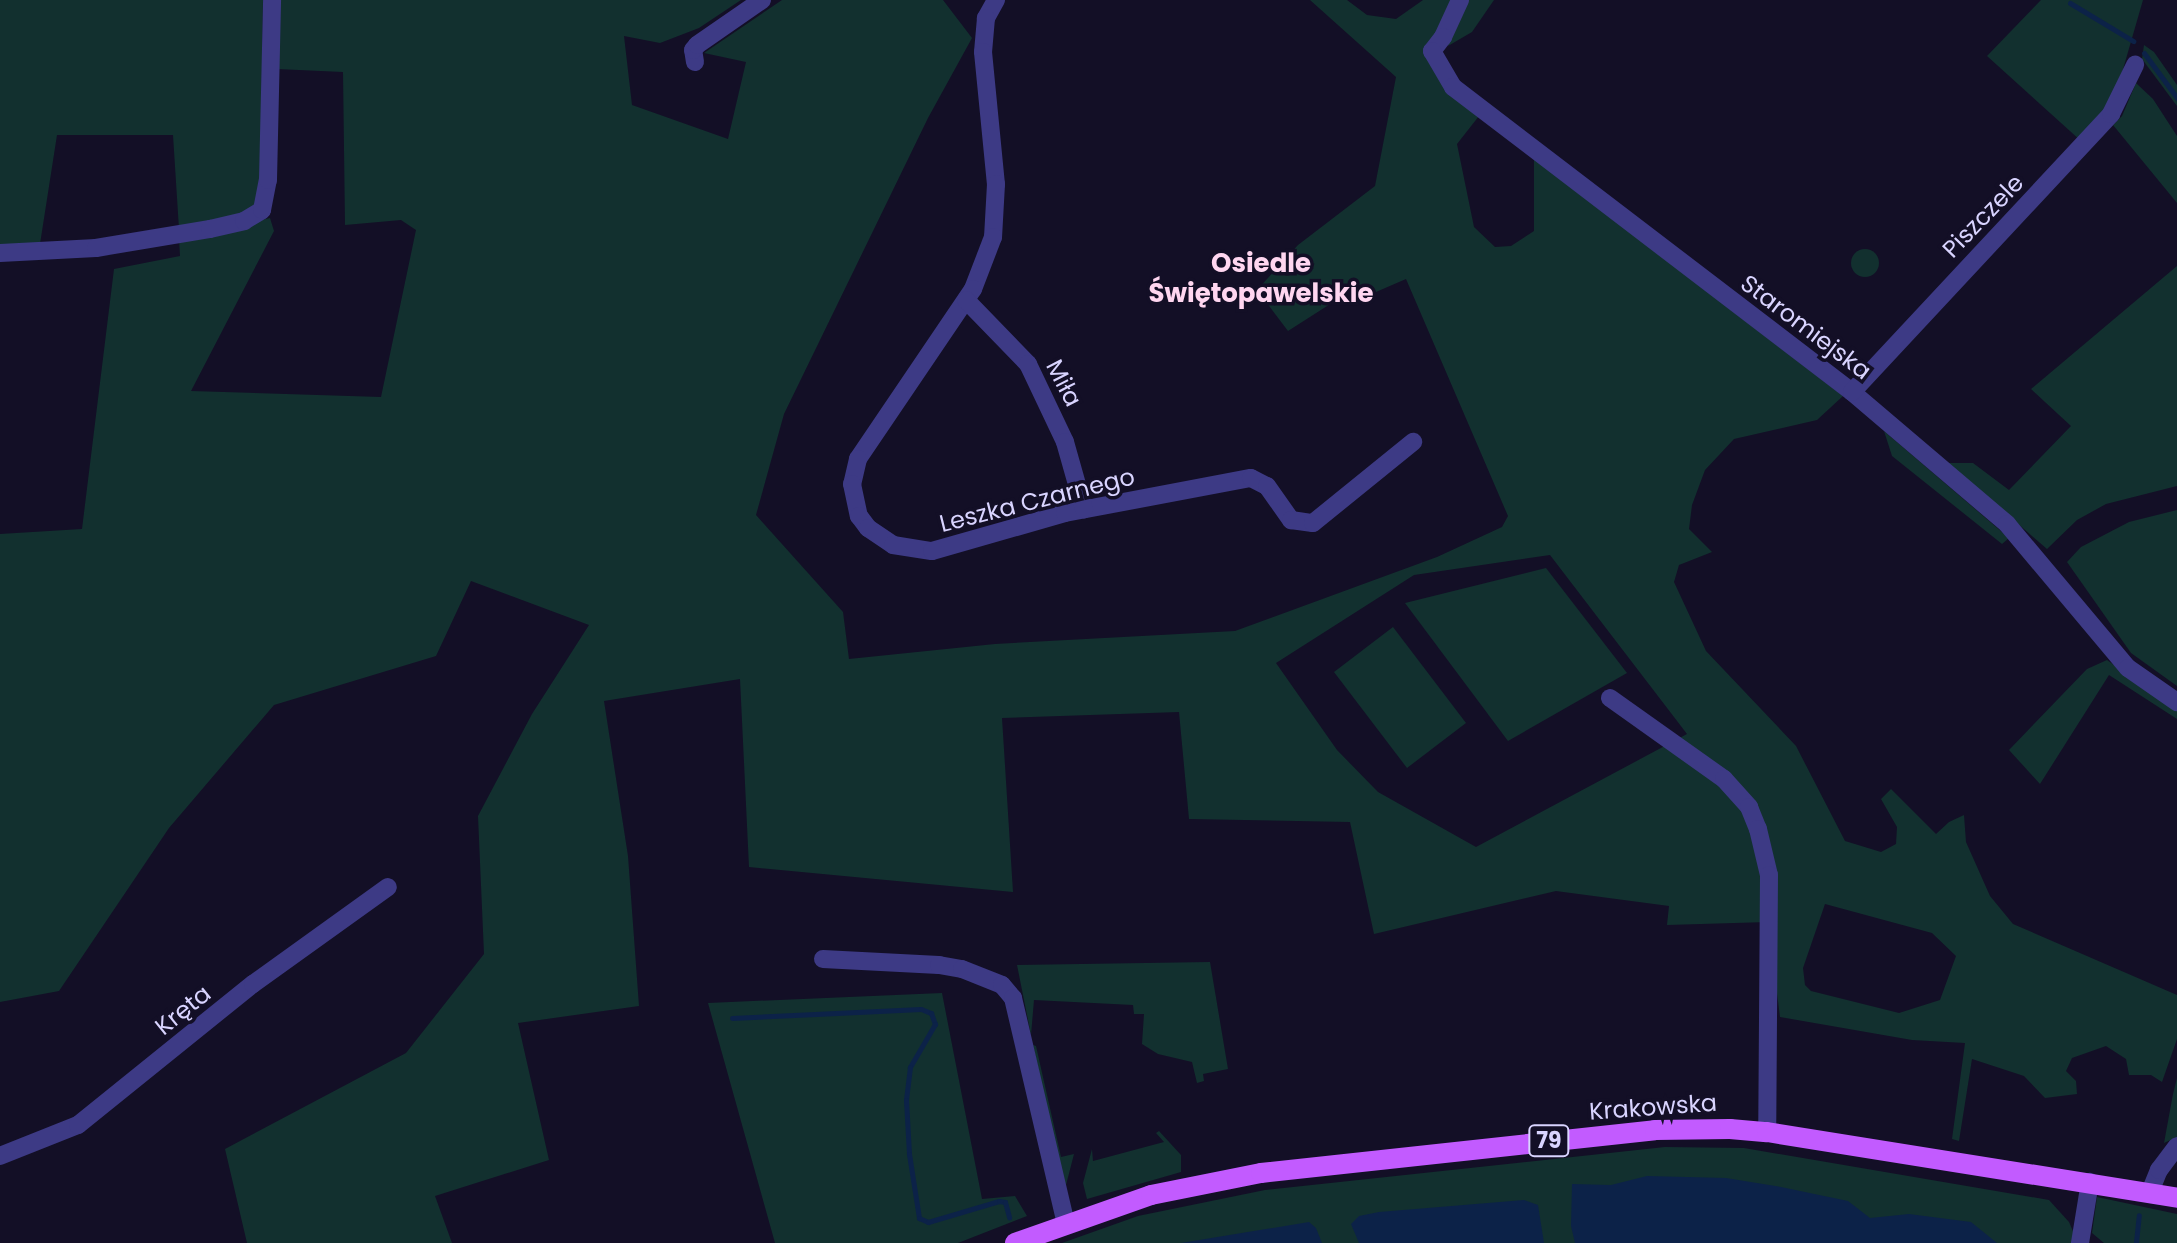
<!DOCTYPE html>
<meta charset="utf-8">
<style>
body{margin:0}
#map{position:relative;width:2177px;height:1243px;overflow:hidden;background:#130f26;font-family:Poppins,sans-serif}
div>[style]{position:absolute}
.green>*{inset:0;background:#12302f}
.round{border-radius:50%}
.water>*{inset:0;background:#0c2248}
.stream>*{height:5px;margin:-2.5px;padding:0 2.5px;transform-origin:2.5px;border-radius:2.5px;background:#0c2248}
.street>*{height:18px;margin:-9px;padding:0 9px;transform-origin:9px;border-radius:9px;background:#3d3a85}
.primary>*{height:20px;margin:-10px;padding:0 10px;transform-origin:10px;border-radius:10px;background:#c25bff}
span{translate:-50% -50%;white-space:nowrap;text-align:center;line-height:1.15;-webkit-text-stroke:7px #130f26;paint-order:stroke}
.shield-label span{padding:2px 6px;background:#130f26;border:2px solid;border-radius:6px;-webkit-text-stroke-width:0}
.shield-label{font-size:22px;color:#d9d4ff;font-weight:700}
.street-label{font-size:24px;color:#d9d4ff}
.neighbourhood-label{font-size:26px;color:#ffd6f0;font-weight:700}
</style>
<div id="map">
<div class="green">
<div style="clip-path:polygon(0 0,263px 0,260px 202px,241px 217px,179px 229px,173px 135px,57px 135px,40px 244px,0 244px)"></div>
<div style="clip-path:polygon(evenodd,279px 0,741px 0,699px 28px,660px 43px,624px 36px,632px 105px,728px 139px,746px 62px,704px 53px,782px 0,943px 0,972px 38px,928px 118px,784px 414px,756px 515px,843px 612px,849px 659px,995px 644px,1235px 631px,1437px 557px,1502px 527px,1508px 516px,1406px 279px,1369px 295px,1360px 285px,1288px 331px,1257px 290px,1298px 245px,1375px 186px,1396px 77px,1310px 0,1347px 0,1367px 15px,1396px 19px,1423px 0,1451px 0,1438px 49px,1479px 116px,1457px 144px,1474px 227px,1495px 247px,1511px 246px,1534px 231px,1534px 159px,1843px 396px,1817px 420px,1734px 439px,1705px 470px,1692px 505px,1689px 529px,1712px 552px,1679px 565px,1674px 582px,1706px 651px,1796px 746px,1845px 841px,1881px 852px,1896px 844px,1897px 827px,1881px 799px,1891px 789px,1936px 834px,1949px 822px,1964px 815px,1966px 842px,1990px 896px,2013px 924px,2177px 995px,2177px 1039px,2162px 1082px,2151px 1075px,2129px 1075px,2126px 1059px,2106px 1046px,2072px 1058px,2066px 1071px,2076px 1081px,2077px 1094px,2045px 1098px,2024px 1076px,1972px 1059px,1959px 1141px,1952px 1139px,1965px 1043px,1912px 1040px,1780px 1017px,1768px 922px,1667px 925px,1669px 906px,1556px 891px,1374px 934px,1350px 822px,1189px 819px,1179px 712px,1002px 718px,1013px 892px,749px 867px,740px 679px,604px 701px,628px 856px,639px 1006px,518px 1023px,549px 1160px,435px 1196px,452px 1243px,247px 1243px,225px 1149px,406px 1053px,484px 954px,478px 816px,532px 714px,589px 625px,471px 581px,436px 656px,274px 705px,169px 828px,59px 991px,0 1002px,0 534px,82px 529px,114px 269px,180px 256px,179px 238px,270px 218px,274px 231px,191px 391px,381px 397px,416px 230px,401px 220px,345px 225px,343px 72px,277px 69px,279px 0,1550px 555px,1687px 734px,1476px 847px,1378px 792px,1337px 750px,1276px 663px,1414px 575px,1550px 555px,279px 0,1825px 904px,1932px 933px,1956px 956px,1940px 1000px,1899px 1013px,1811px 991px,1805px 985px,1803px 968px,1825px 904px)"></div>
<div style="clip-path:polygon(1459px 0,1494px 0,1472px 32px,1448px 46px)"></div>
<div style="clip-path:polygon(2041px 0,2143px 0,2113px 104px,2081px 141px,1987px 56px)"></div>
<div style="clip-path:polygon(2144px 45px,2154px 52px,2177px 85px,2177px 106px,2142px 59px)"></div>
<div style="clip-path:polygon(2136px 83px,2153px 99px,2177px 136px,2177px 203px,2113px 125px,2122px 116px)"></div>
<div class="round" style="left:1851px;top:249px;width:28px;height:28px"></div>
<div style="clip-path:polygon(2177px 266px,2177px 486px,2106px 504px,2077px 520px,2047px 549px,1948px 463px,1973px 463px,2009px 490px,2071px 426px,2031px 389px)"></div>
<div style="clip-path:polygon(1884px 431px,2009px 538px,2002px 544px,1892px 456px)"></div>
<div style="clip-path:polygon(2177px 510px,2177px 686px,2131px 653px,2067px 562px,2081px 547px,2129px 522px)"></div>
<div style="clip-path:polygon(1546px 568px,1627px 673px,1508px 741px,1405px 603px)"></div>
<div style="clip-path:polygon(1393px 627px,1466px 723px,1407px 768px,1334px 672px)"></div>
<div style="clip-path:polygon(2107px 660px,2177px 710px,2177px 719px,2109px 675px,2040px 784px,2009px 750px,2087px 669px)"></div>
<div style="clip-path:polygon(1210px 962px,1228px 1069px,1203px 1074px,1204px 1081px,1197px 1083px,1192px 1062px,1158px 1054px,1142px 1044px,1144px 1014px,1134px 1014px,1133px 1005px,1034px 1000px,1031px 1035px,1017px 965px)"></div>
<div style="clip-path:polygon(942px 993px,982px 1199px,1015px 1196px,1027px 1216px,958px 1243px,775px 1243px,708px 1003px)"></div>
<div style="clip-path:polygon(1033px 1045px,1036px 1046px,1061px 1157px,1074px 1154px,1065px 1189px)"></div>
<div style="clip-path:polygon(2177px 1078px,2177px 1137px,2164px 1143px,2173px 1094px)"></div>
<div style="clip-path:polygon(1159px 1131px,1181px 1155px,1181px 1172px,1087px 1199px,1083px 1183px,1092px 1149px,1093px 1161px,1164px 1142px,1156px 1133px)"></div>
<div style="clip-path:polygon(1665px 1147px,1744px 1148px,2049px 1200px,2069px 1222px,2075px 1236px,2073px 1243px,1062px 1243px,1138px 1216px,1265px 1190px)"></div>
<div style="clip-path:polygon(2097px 1197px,2177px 1214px,2177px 1243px,2104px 1243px,2092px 1233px)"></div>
</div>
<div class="water">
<div style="clip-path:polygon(1647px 1176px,1726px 1178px,1781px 1187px,1848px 1201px,1870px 1218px,1909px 1214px,1971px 1222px,1997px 1243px,1575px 1243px,1571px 1226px,1572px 1184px,1611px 1185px)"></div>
<div style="clip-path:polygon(1524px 1200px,1538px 1205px,1544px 1243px,1359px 1243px,1351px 1224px,1359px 1216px,1379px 1212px)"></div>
<div style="clip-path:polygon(1309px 1222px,1316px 1228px,1322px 1243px,1181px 1243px)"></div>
</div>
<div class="stream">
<div style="left:2070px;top:3px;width:74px;rotate:31.1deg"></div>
<div style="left:2144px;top:53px;width:56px;rotate:53.7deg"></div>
<div style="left:732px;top:1018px;width:189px;rotate:-2.7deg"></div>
<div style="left:921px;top:1009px;width:11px;rotate:22deg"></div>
<div style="left:931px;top:1013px;width:12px;rotate:70deg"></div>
<div style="left:935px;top:1024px;width:50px;rotate:120.2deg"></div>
<div style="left:910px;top:1067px;width:33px;rotate:97deg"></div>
<div style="left:906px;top:1100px;width:54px;rotate:86.8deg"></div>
<div style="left:909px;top:1154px;width:65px;rotate:81.1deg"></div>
<div style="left:919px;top:1218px;width:10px;rotate:24deg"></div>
<div style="left:928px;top:1222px;width:74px;rotate:-16.5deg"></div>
<div style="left:999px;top:1201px;width:6px;rotate:9deg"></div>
<div style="left:1005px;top:1202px;width:16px;rotate:75deg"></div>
<div style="left:2136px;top:1242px;width:27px;rotate:-84deg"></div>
</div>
<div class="street">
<div style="left:996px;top:0;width:21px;rotate:119deg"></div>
<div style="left:986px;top:18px;width:34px;rotate:95deg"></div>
<div style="left:983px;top:52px;width:133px;rotate:84.4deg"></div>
<div style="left:996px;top:184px;width:53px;rotate:93.2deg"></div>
<div style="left:993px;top:237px;width:56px;rotate:111deg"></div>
<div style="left:973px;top:289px;width:205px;rotate:124.1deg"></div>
<div style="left:858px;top:459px;width:26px;rotate:103deg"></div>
<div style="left:852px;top:484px;width:33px;rotate:78deg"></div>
<div style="left:859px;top:516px;width:15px;rotate:53deg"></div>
<div style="left:868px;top:528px;width:30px;rotate:34deg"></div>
<div style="left:893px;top:545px;width:39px;rotate:9deg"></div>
<div style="left:932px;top:551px;width:138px;rotate:-15.9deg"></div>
<div style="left:1065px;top:513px;width:189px;rotate:-10.7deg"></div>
<div style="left:1251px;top:478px;width:18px;rotate:27deg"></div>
<div style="left:1267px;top:486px;width:42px;rotate:54.8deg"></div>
<div style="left:1291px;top:520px;width:22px;rotate:8deg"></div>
<div style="left:1313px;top:523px;width:129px;rotate:-39deg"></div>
<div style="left:1460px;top:0;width:41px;rotate:114.7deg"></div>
<div style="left:1443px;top:37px;width:18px;rotate:128deg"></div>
<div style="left:1432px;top:51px;width:42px;rotate:59.7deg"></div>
<div style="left:1453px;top:87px;width:502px;rotate:37.39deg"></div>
<div style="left:1852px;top:392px;width:204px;rotate:40.4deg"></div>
<div style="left:2007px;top:524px;width:188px;rotate:50deg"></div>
<div style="left:2128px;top:668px;width:60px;rotate:34.8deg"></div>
<div style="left:695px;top:62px;width:12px;rotate:-99deg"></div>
<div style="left:693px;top:50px;width:6px;rotate:-51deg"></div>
<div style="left:697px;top:45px;width:79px;rotate:-34.7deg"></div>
<div style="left:0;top:253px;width:96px;rotate:-3deg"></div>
<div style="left:96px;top:248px;width:116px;rotate:-9.5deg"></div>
<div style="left:210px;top:229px;width:35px;rotate:-13deg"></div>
<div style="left:244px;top:221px;width:21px;rotate:-31deg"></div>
<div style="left:262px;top:210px;width:31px;rotate:-79deg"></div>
<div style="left:268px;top:180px;width:180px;rotate:-88.7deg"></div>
<div style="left:966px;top:300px;width:89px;rotate:45.9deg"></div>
<div style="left:1028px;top:364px;width:86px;rotate:64.6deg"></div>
<div style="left:1065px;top:442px;width:70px;rotate:74.2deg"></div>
<div style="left:1852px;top:392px;width:380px;rotate:-47deg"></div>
<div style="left:2111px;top:114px;width:55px;rotate:-63.9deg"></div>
<div style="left:1610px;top:698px;width:140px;rotate:35.4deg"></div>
<div style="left:1724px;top:779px;width:38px;rotate:48deg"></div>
<div style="left:1749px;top:807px;width:24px;rotate:68deg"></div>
<div style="left:1758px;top:829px;width:47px;rotate:76.6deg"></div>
<div style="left:1769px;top:875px;width:257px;rotate:90.4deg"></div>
<div style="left:823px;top:959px;width:116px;rotate:3deg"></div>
<div style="left:939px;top:965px;width:23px;rotate:10deg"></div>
<div style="left:962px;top:969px;width:43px;rotate:21.8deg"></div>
<div style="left:1002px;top:985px;width:17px;rotate:50deg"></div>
<div style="left:1013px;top:998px;width:232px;rotate:76.8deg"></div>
<div style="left:0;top:1156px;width:84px;rotate:-21.7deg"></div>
<div style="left:78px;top:1125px;width:225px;rotate:-38.9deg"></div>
<div style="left:253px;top:984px;width:166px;rotate:-35.7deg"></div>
<div style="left:2150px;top:1192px;width:24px;rotate:-68deg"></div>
<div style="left:2159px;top:1170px;width:30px;rotate:-53deg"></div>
<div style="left:2080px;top:1243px;width:62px;rotate:-80.7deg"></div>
</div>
<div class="primary">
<div style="left:1015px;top:1243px;width:144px;rotate:-19.4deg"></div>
<div style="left:1151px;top:1195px;width:112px;rotate:-11.3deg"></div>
<div style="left:1261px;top:1173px;width:396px;rotate:-6.2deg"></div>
<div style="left:1655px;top:1130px;width:75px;rotate:-0.8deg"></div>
<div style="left:1730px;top:1129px;width:37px;rotate:5deg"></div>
<div style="left:1767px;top:1132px;width:415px;rotate:9.1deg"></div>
</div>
<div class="shield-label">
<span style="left:1549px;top:1141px">79</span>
</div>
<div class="street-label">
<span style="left:1983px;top:216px;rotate:-46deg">Piszczele</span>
<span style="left:1806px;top:327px;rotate:37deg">Staromiejska</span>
<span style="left:1064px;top:383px;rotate:63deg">Miła</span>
<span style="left:1037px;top:500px;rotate:-14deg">Leszka Czarnego</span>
<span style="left:183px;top:1010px;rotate:-39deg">Kręta</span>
<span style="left:1653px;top:1107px;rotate:-4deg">Krakowska</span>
</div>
<div class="neighbourhood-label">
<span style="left:1261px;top:279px">Osiedle<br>Świętopawelskie</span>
</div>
</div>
